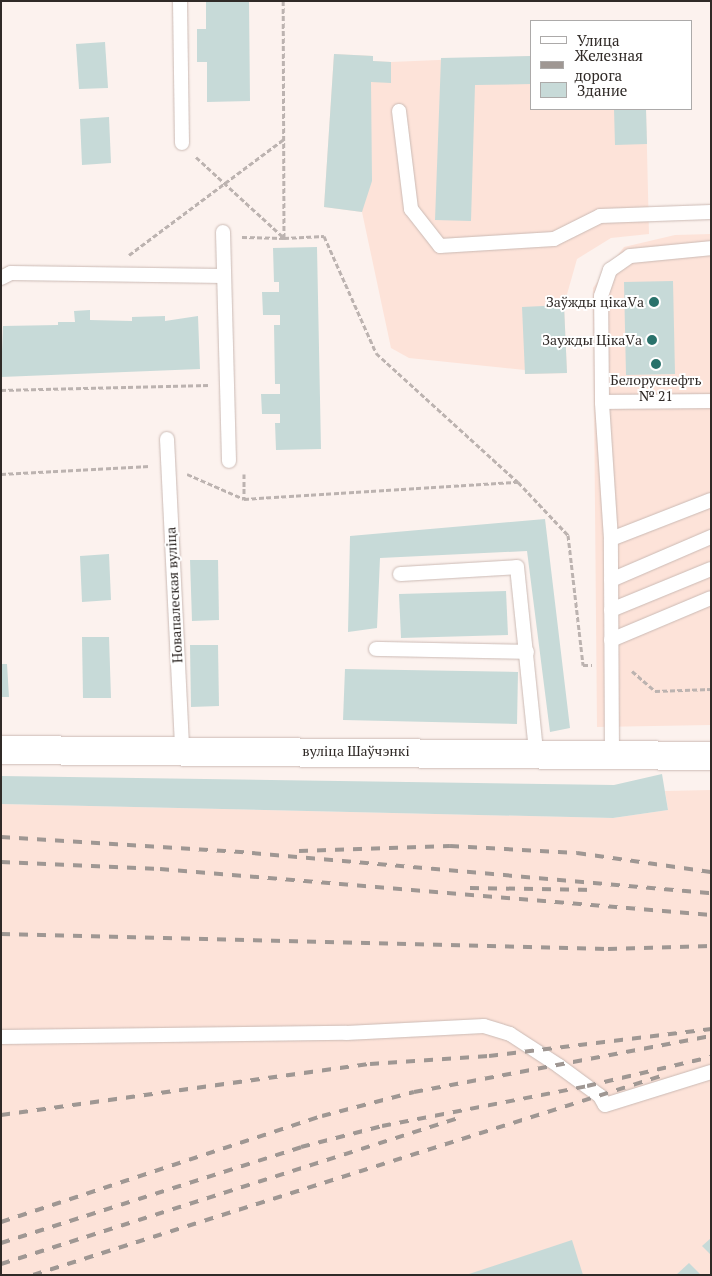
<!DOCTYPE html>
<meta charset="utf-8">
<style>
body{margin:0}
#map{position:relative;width:712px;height:1276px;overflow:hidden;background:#fcf2ee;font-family:"PT Serif",serif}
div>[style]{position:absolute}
.built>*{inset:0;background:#fde3d9}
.building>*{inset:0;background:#c7dad8}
.path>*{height:3px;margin-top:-1.5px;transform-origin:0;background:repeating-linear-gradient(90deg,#bcb3b0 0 5px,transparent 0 7.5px)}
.roads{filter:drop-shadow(0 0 1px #cbbab4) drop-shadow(0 0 1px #cbbab4)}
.service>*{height:14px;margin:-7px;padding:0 7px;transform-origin:7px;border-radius:7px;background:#fff}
.minor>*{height:28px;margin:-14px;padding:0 14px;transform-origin:14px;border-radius:14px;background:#fff}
.rail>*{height:4px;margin-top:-2px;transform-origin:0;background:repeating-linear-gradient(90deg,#9f9793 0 9px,transparent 0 18px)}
.dots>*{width:14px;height:14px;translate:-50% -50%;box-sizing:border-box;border:2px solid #fff;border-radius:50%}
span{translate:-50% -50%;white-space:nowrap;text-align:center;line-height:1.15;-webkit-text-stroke:4px #fff;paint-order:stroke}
.poi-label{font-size:14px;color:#302a27}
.right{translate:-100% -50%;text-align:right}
.street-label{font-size:14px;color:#302a27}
.frame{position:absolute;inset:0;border:2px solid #302a27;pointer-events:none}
.legend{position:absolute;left:530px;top:20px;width:162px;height:90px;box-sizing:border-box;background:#fff;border:1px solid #acaaa9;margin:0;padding:6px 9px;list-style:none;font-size:15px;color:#302a27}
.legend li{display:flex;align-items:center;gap:10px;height:25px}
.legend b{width:25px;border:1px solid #acaaa9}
</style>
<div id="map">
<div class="built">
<div style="clip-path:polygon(334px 54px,373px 56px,373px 61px,391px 62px,531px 56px,531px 109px,646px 109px,649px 234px,611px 238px,577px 259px,564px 305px,567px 373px,525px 374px,525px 370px,409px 358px,391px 348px,362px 212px,324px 207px)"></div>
<div style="clip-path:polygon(711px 234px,711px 725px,597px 727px,593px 288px,624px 247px,675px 235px)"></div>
<div style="clip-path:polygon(711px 790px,711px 1275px,1px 1275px,1px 804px,613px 818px,668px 810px,665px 791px)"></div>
</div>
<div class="building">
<div style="clip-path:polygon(206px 1px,249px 1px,250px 101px,207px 102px,207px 62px,197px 62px,197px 29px,206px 29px)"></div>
<div style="clip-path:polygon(105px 42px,108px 88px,79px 89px,76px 44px)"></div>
<div style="clip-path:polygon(334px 54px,373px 56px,373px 61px,391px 62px,391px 83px,371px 82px,372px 181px,362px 212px,324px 207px)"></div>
<div style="clip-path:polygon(531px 56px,531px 84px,475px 85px,471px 221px,435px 220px,441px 58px)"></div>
<div style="clip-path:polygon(614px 109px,646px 109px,647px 144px,615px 145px)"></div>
<div style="clip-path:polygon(109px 117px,111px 163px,82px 165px,80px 119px)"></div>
<div style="clip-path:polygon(317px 247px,321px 449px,276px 450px,275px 423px,280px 423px,280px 414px,262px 414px,261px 394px,280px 394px,280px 384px,275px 384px,274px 325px,280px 325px,280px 315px,263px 315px,262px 292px,279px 292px,279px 282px,274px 282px,273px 248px)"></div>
<div style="clip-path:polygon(673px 281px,675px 374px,626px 375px,624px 282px)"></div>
<div style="clip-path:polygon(564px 305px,567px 373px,525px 374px,522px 307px)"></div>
<div style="clip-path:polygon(90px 310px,90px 320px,132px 321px,132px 317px,165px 316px,165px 321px,198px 316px,200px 369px,1px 377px,3px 326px,58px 325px,58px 322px,75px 322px,74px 311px)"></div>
<div style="clip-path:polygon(545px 519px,570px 728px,550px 732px,527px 551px,380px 558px,377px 628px,348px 632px,350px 536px)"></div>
<div style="clip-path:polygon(109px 554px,111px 600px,82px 602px,80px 556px)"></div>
<div style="clip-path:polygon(190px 560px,218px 560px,219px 620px,192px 621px)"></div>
<div style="clip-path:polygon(506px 591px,508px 635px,401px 638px,399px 594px)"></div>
<div style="clip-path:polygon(82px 637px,109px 637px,111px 698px,83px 698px)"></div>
<div style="clip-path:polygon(190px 645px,218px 645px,219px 706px,191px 707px)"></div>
<div style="clip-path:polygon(1px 664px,7px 664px,9px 697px,1px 697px)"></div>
<div style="clip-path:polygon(345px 669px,518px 672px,517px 724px,343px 720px)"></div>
<div style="clip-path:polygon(662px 774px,668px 810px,613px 818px,1px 804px,1px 776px,614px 785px)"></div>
<div style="clip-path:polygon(711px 1238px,711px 1255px,702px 1246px)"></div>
<div style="clip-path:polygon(572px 1240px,583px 1275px,469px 1275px,469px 1274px)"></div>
<div style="clip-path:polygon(689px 1263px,701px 1275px,676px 1275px)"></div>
</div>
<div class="path">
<div style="left:196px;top:157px;width:120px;rotate:42.6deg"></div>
<div style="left:284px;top:238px;width:40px;rotate:-2.9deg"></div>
<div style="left:324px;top:236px;width:128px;rotate:66deg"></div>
<div style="left:376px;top:353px;width:192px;rotate:42.3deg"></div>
<div style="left:518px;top:482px;width:73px;rotate:46.7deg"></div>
<div style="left:568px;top:535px;width:131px;rotate:83.4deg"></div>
<div style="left:583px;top:665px;width:9px"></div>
<div style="left:242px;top:237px;width:42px;rotate:1.4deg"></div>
<div style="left:284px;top:238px;width:237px;rotate:-90.2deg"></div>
<div style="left:129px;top:255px;width:194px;rotate:-36.8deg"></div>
<div style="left:1px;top:390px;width:208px;rotate:-1.4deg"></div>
<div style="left:1px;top:474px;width:149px;rotate:-3.1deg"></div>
<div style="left:187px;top:474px;width:62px;rotate:23.7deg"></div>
<div style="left:244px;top:499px;width:275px;rotate:-3.6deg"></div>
<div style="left:244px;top:474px;width:25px;rotate:90deg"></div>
<div style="left:632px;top:671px;width:30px;rotate:41deg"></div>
<div style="left:655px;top:691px;width:56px;rotate:-2deg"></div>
</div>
<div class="roads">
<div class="service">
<div style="left:180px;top:1px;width:142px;rotate:89.2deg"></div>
<div style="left:399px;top:111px;width:99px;rotate:83deg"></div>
<div style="left:411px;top:209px;width:47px;rotate:51.9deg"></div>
<div style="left:440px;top:246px;width:114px;rotate:-3.5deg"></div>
<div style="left:554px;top:239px;width:51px;rotate:-26.6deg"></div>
<div style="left:600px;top:216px;width:111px;rotate:-2.1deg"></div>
<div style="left:223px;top:232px;width:229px;rotate:88.5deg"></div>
<div style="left:1px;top:278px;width:11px;rotate:-27deg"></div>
<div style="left:11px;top:273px;width:213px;rotate:0.8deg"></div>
<div style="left:602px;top:402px;width:109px;rotate:-0.5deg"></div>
<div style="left:167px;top:439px;width:311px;rotate:87.2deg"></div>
<div style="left:611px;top:539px;width:137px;rotate:-93.8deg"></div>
<div style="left:602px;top:402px;width:106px;rotate:-90.5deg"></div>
<div style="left:601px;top:296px;width:28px;rotate:-71deg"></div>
<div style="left:610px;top:270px;width:24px;rotate:-35deg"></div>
<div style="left:630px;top:256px;width:81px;rotate:-5.6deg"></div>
<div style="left:400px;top:574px;width:117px;rotate:-3.4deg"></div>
<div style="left:517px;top:567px;width:186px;rotate:84.1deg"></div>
<div style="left:611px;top:580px;width:109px;rotate:-23.3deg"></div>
<div style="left:611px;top:610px;width:108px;rotate:-22.3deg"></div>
<div style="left:611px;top:640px;width:108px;rotate:-22.8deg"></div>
<div style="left:376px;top:649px;width:151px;rotate:1.1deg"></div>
<div style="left:612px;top:756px;width:217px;rotate:-90.3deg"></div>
<div style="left:611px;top:539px;width:107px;rotate:-21.3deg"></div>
<div style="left:1px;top:1037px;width:345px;rotate:-0.7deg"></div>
<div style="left:346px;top:1033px;width:138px;rotate:-2.9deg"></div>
<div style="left:484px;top:1026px;width:27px;rotate:17deg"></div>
<div style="left:510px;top:1034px;width:59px;rotate:33.1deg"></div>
<div style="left:559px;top:1066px;width:51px;rotate:36.2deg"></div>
<div style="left:600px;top:1096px;width:10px;rotate:61deg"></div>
<div style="left:605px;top:1105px;width:111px;rotate:-17.3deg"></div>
</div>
<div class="minor">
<div style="left:1px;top:750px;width:710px;rotate:0.48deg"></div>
</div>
</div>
<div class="rail">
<div style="left:1px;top:837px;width:252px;rotate:3.6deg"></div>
<div style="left:252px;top:853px;width:461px;rotate:5deg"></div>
<div style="left:299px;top:851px;width:151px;rotate:-1.9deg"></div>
<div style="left:450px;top:846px;width:127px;rotate:3.2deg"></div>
<div style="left:577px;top:853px;width:135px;rotate:8.1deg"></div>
<div style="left:1px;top:862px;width:159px;rotate:2.5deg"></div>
<div style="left:160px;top:869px;width:553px;rotate:4.77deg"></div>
<div style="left:470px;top:888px;width:125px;rotate:0.9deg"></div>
<div style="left:1px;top:934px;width:607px;rotate:1.42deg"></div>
<div style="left:608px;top:949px;width:103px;rotate:-1.7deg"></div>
<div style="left:1px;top:1115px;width:373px;rotate:-7.9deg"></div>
<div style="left:370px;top:1064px;width:119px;rotate:-3.8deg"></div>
<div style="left:489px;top:1056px;width:224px;rotate:-6.9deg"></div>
<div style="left:1px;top:1222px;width:338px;rotate:-18.3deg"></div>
<div style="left:322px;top:1116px;width:95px;rotate:-14.6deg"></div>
<div style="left:414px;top:1092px;width:302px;rotate:-10.7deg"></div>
<div style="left:1px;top:1243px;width:315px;rotate:-17.7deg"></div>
<div style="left:301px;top:1147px;width:84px;rotate:-14.5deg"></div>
<div style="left:382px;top:1126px;width:209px;rotate:-11deg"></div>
<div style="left:587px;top:1086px;width:127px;rotate:-13.2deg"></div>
<div style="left:1px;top:1264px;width:483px;rotate:-17.7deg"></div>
<div style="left:33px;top:1275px;width:665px;rotate:-17.59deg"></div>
</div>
<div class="dots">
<div style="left:654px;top:302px;background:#29726b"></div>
<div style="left:652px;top:340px;background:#29726b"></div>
<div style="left:656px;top:364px;background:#29726b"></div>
</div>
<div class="poi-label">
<span class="right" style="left:644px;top:302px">Заўжды цікаVа</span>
<span class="right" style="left:642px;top:340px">Заужды ЦікаVа</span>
<span style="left:656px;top:388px">Белоруснефть<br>№ 21</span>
</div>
<div class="street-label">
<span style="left:174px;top:595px;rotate:-93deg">Новапалеская вуліца</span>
<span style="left:356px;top:751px">вуліца Шаўчэнкі</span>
</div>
<div class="frame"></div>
<ul class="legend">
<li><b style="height:6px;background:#fff"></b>Улица</li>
<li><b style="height:6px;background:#9f9793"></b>Железная дорога</li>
<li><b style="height:14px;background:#c7dad8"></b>Здание</li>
</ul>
</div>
